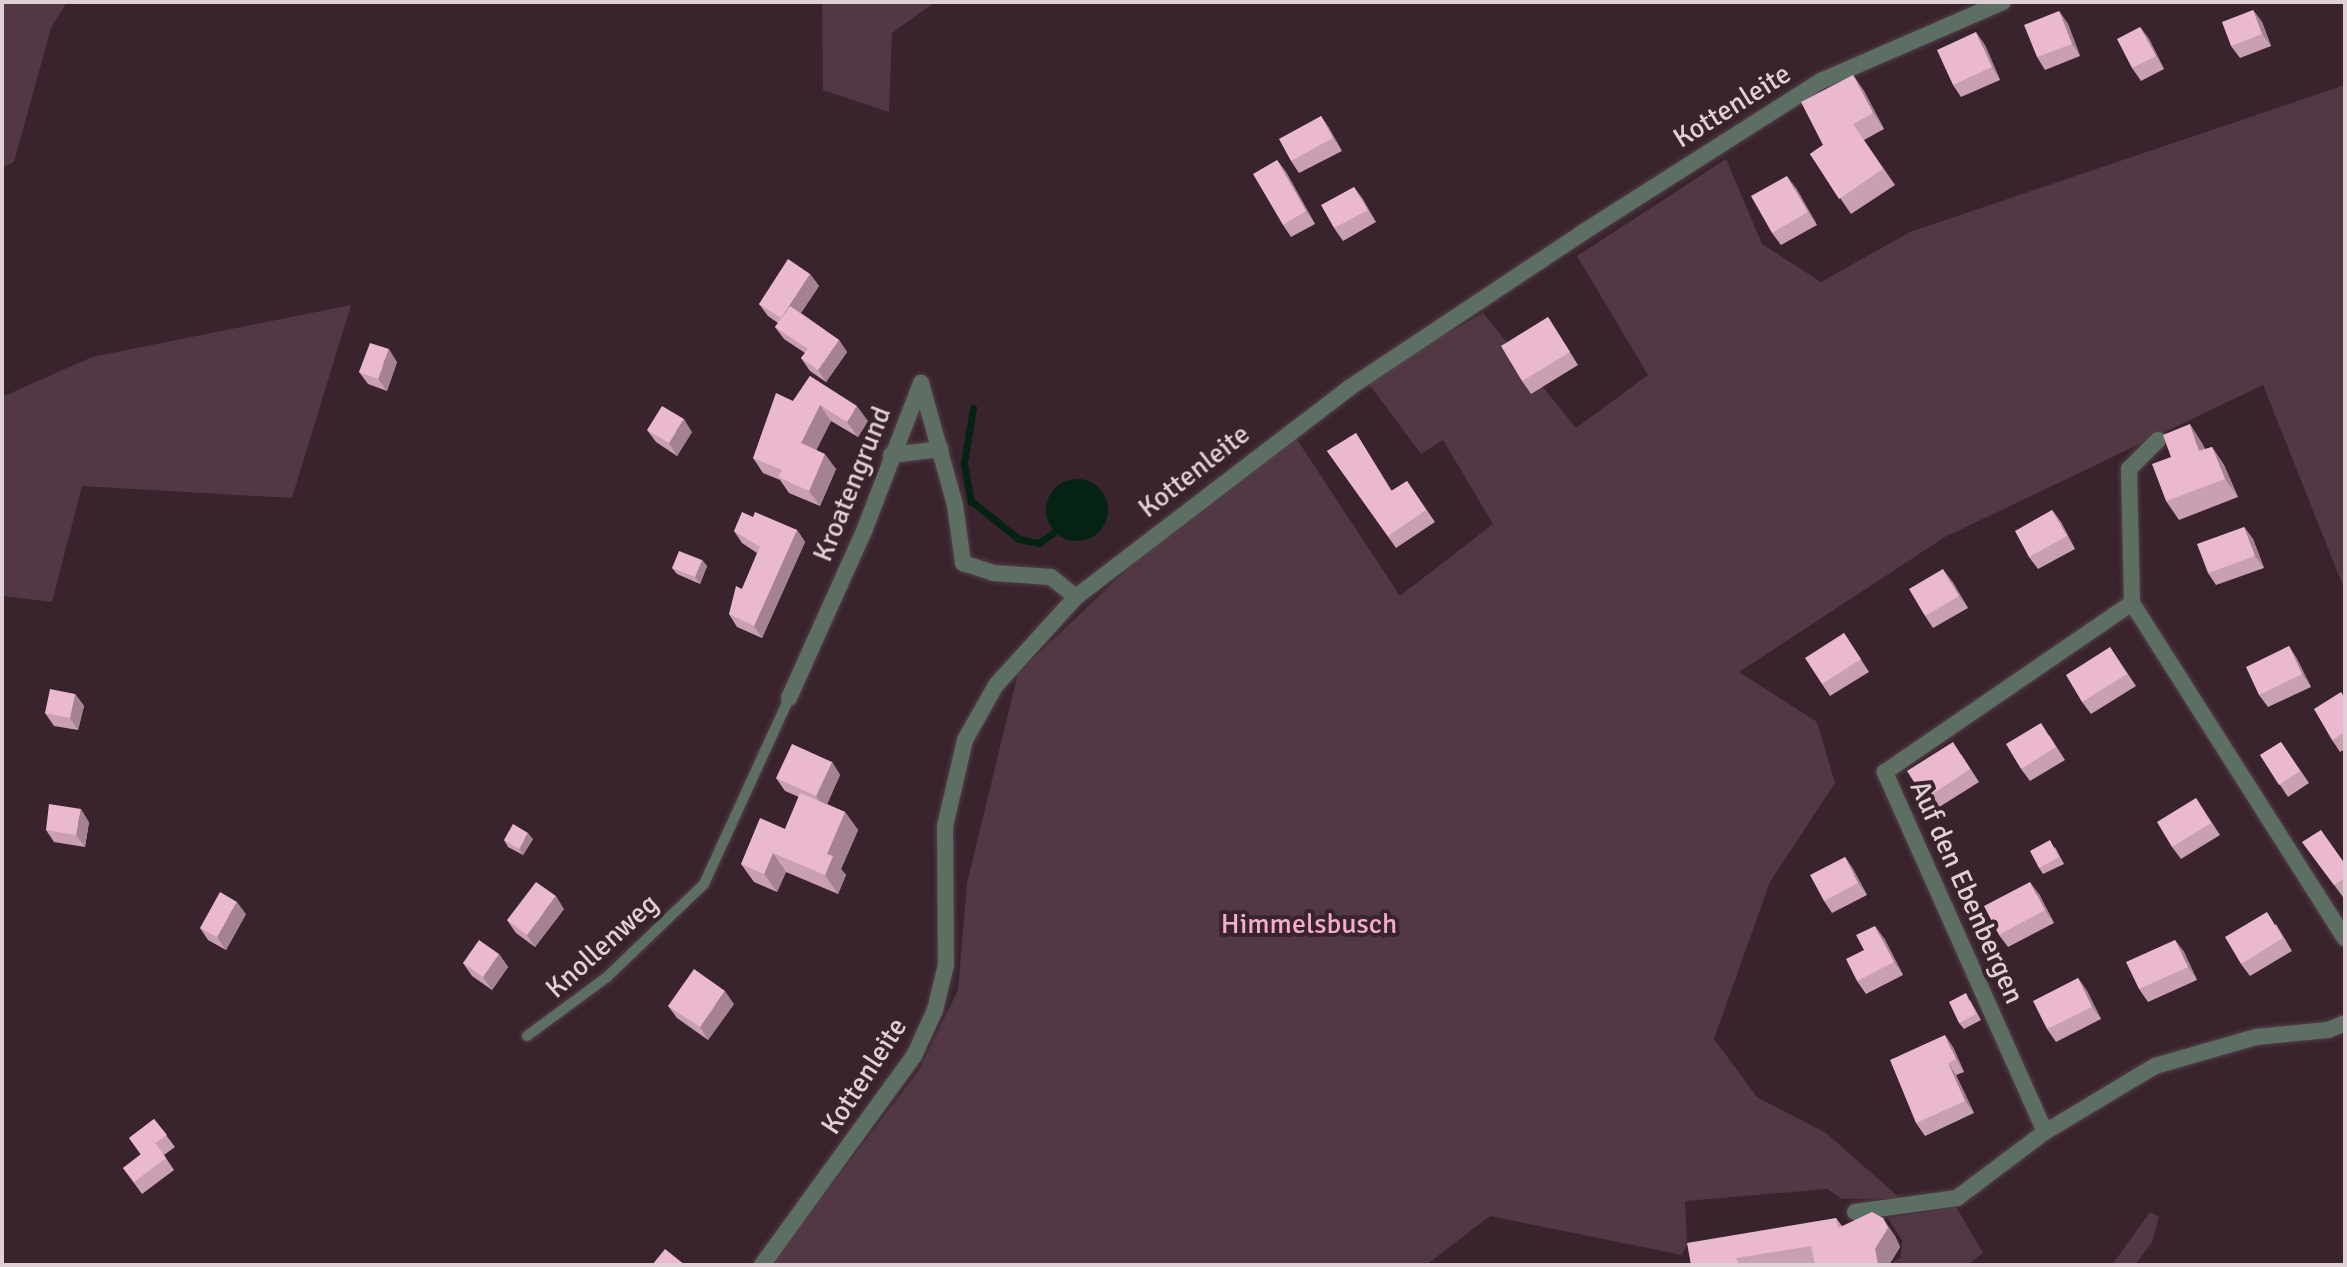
<!DOCTYPE html>
<style>
body{margin:0}
#map{position:relative;width:2347px;height:1267px;overflow:hidden;background:#39232d;font-family:Signika,sans-serif}
div>[style]{position:absolute}
.green>*{inset:0;background:#523844}
.water>*{inset:0;background:#042312}
.round{border-radius:50%}
.stream>*{height:7px;margin:-3.5px;padding:0 3.5px;transform-origin:3.5px;border-radius:3.5px;background:#042312}
.roads{filter:drop-shadow(0 0 2px #543f48) drop-shadow(0 0 2px #543f48)}
.service>*{height:10px;margin:-5px;padding:0 5px;transform-origin:5px;border-radius:5px;background:#5d6f63}
.minor>*{height:16px;margin:-8px;padding:0 8px;transform-origin:8px;border-radius:8px;background:#5d6f63}
.tertiary>*{height:16px;margin:-8px;padding:0 8px;transform-origin:8px;border-radius:8px;background:#5d6f63}
.wall>*{inset:0;background:#c99fb2}
.shaded-wall>*{inset:0;background:#a48291}
.building>*{inset:0;background:#eab9cf}
span{translate:-50% -50%;white-space:nowrap;text-align:center;line-height:1.15;-webkit-text-stroke:8px #39232d;paint-order:stroke}
.street-label{font-size:28px;color:#dfd0d6}
.park-label{font-size:28px;color:#f4adce}
.frame{position:absolute;inset:0;border:4px solid #dfd0d6;pointer-events:none}
</style>
<div id="map">
<div class="green">
<div style="clip-path:polygon(2px 2px,67px 2px,51px 28px,14px 162px,2px 168px)"></div>
<div style="clip-path:polygon(822px 2px,935px 2px,892px 33px,889px 112px,823px 90px)"></div>
<div style="clip-path:polygon(2345px 85px,2345px 591px,2263px 385px,1945px 537px,1739px 672px,1817px 722px,1835px 783px,1770px 882px,1714px 1039px,1757px 1097px,1826px 1133px,1900px 1198px,1842px 1199px,1827px 1189px,1685px 1201px,1687px 1244px,1682px 1255px,1490px 1216px,1426px 1265px,771px 1265px,919px 1070px,958px 990px,967px 883px,1018px 673px,1209px 491px,1296px 438px,1400px 596px,1493px 524px,1443px 440px,1421px 454px,1366px 380px,1483px 313px,1576px 428px,1648px 375px,1577px 256px,1726px 159px,1762px 244px,1821px 282px,1910px 232px)"></div>
<div style="clip-path:polygon(351px 305px,292px 498px,82px 486px,52px 602px,2px 596px,2px 397px,92px 357px)"></div>
<div style="clip-path:polygon(1956px 1207px,1983px 1253px,1967px 1265px,1889px 1265px,1901px 1257px,1902px 1240px,1888px 1218px)"></div>
<div style="clip-path:polygon(2150px 1212px,2159px 1217px,2152px 1242px,2135px 1265px,2112px 1265px)"></div>
</div>
<div class="water">
<div class="round" style="left:1046px;top:479px;width:62px;height:62px"></div>
</div>
<div class="stream">
<div style="left:973px;top:408px;width:56px;rotate:99.3deg"></div>
<div style="left:964px;top:463px;width:39px;rotate:80deg"></div>
<div style="left:971px;top:501px;width:61px;rotate:38.4deg"></div>
<div style="left:1019px;top:539px;width:20px;rotate:11deg"></div>
<div style="left:1039px;top:543px;width:19px;rotate:-36deg"></div>
</div>
<div class="roads">
<div class="service">
<div style="left:527px;top:1036px;width:99px;rotate:-36.4deg"></div>
<div style="left:607px;top:977px;width:134px;rotate:-43.8deg"></div>
<div style="left:704px;top:884px;width:205px;rotate:-65.4deg"></div>
</div>
<div class="minor">
<div style="left:2158px;top:440px;width:41px;rotate:135deg"></div>
<div style="left:2129px;top:469px;width:134px;rotate:88.7deg"></div>
<div style="left:2132px;top:603px;width:397px;rotate:57.6deg"></div>
<div style="left:891px;top:455px;width:50px;rotate:-6.8deg"></div>
<div style="left:789px;top:698px;width:183px;rotate:-65.8deg"></div>
<div style="left:864px;top:531px;width:159px;rotate:-68.9deg"></div>
<div style="left:921px;top:383px;width:127px;rotate:74.4deg"></div>
<div style="left:955px;top:505px;width:59px;rotate:82.1deg"></div>
<div style="left:963px;top:563px;width:33px;rotate:18deg"></div>
<div style="left:994px;top:573px;width:57px;rotate:4deg"></div>
<div style="left:1051px;top:577px;width:32px;rotate:39deg"></div>
<div style="left:2045px;top:1132px;width:394px;rotate:-114deg"></div>
<div style="left:1885px;top:772px;width:299px;rotate:-34.4deg"></div>
<div style="left:1855px;top:1212px;width:103px;rotate:-7.8deg"></div>
<div style="left:1957px;top:1198px;width:110px;rotate:-36.9deg"></div>
<div style="left:2045px;top:1132px;width:128px;rotate:-31deg"></div>
<div style="left:2155px;top:1066px;width:105px;rotate:-16deg"></div>
<div style="left:2256px;top:1037px;width:72px;rotate:-5.6deg"></div>
<div style="left:2328px;top:1030px;width:18px;rotate:-22deg"></div>
</div>
<div class="tertiary">
<div style="left:762px;top:1265px;width:258px;rotate:-54deg"></div>
<div style="left:914px;top:1056px;width:51px;rotate:-65.5deg"></div>
<div style="left:935px;top:1010px;width:46px;rotate:-76.3deg"></div>
<div style="left:946px;top:965px;width:139px;rotate:-90.4deg"></div>
<div style="left:945px;top:826px;width:88px;rotate:-76.9deg"></div>
<div style="left:965px;top:740px;width:63px;rotate:-60.6deg"></div>
<div style="left:996px;top:685px;width:119px;rotate:-47.7deg"></div>
<div style="left:1076px;top:597px;width:344px;rotate:-37.4deg"></div>
<div style="left:1349px;top:388px;width:280px;rotate:-33.6deg"></div>
<div style="left:1582px;top:233px;width:283px;rotate:-32.5deg"></div>
<div style="left:1821px;top:81px;width:198px;rotate:-23.5deg"></div>
</div>
</div>
<div class="wall">
<div style="clip-path:polygon(2253px 10px,2262px 22px,2271px 46px,2240px 58px,2231px 46px)"></div>
<div style="clip-path:polygon(2059px 11px,2068px 24px,2080px 56px,2045px 70px,2037px 57px)"></div>
<div style="clip-path:polygon(2140px 27px,2149px 39px,2164px 69px,2141px 81px,2132px 68px)"></div>
<div style="clip-path:polygon(1985px 45px,2000px 80px,1961px 97px,1953px 85px)"></div>
<div style="clip-path:polygon(1853px 75px,1864px 91px,1884px 129px,1864px 140px,1895px 185px,1851px 214px,1810px 154px,1823px 145px)"></div>
<div style="clip-path:polygon(1321px 116px,1329px 128px,1342px 151px,1299px 173px,1291px 161px)"></div>
<div style="clip-path:polygon(1277px 160px,1286px 172px,1315px 224px,1291px 237px,1283px 225px)"></div>
<div style="clip-path:polygon(1354px 187px,1376px 222px,1343px 241px,1334px 228px)"></div>
<div style="clip-path:polygon(1796px 188px,1817px 225px,1781px 245px,1772px 233px)"></div>
<div style="clip-path:polygon(810px 274px,819px 286px,801px 313px,839px 340px,847px 352px,826px 382px,810px 371px,801px 358px,805px 353px,784px 339px,775px 327px,778px 323px,768px 316px,759px 304px)"></div>
<div style="clip-path:polygon(1548px 317px,1578px 365px,1531px 394px,1522px 381px)"></div>
<div style="clip-path:polygon(397px 362px,387px 391px,368px 384px,359px 372px)"></div>
<div style="clip-path:polygon(810px 376px,868px 421px,858px 437px,831px 421px,816px 450px,836px 469px,820px 506px,789px 493px,780px 480px,763px 473px,753px 458px,793px 401px)"></div>
<div style="clip-path:polygon(647px 430px,692px 432px,677px 456px,656px 442px)"></div>
<div style="clip-path:polygon(1356px 433px,1392px 491px,1407px 481px,1435px 522px,1396px 548px,1327px 451px)"></div>
<div style="clip-path:polygon(2202px 443px,2205px 449px,2212px 447px,2224px 465px,2238px 497px,2179px 520px,2166px 501px,2171px 457px)"></div>
<div style="clip-path:polygon(2052px 510px,2061px 522px,2075px 549px,2038px 569px,2029px 557px)"></div>
<div style="clip-path:polygon(753px 517px,797px 530px,805px 542px,762px 638px,737px 627px,729px 614px,742px 589px,757px 553px,742px 543px,734px 531px)"></div>
<div style="clip-path:polygon(2244px 527px,2253px 539px,2264px 568px,2216px 585px,2208px 573px)"></div>
<div style="clip-path:polygon(702px 560px,707px 566px,700px 584px,677px 574px,672px 568px)"></div>
<div style="clip-path:polygon(1952px 581px,1968px 608px,1933px 628px,1925px 616px)"></div>
<div style="clip-path:polygon(1844px 633px,1869px 672px,1830px 696px,1822px 684px)"></div>
<div style="clip-path:polygon(2289px 646px,2297px 659px,2311px 687px,2268px 707px,2259px 695px)"></div>
<div style="clip-path:polygon(2110px 647px,2136px 686px,2091px 714px,2082px 702px)"></div>
<div style="clip-path:polygon(75px 694px,84px 706px,78px 730px,54px 726px,45px 713px)"></div>
<div style="clip-path:polygon(2345px 697px,2345px 749px,2340px 752px,2332px 740px)"></div>
<div style="clip-path:polygon(2049px 735px,2065px 760px,2030px 781px,2021px 769px)"></div>
<div style="clip-path:polygon(2281px 742px,2309px 783px,2288px 797px,2260px 755px)"></div>
<div style="clip-path:polygon(1961px 754px,1979px 782px,1933px 811px,1925px 799px)"></div>
<div style="clip-path:polygon(832px 762px,840px 775px,827px 804px,845px 812px,858px 830px,841px 869px,846px 875px,838px 894px,786px 872px,777px 892px,754px 882px,741px 864px,785px 829px,799px 797px,785px 791px,776px 778px)"></div>
<div style="clip-path:polygon(2196px 798px,2220px 835px,2181px 859px,2172px 847px)"></div>
<div style="clip-path:polygon(89px 822px,85px 847px,54px 842px,46px 830px)"></div>
<div style="clip-path:polygon(533px 839px,523px 855px,508px 847px,504px 840px)"></div>
<div style="clip-path:polygon(2302px 842px,2345px 864px,2345px 896px,2343px 897px)"></div>
<div style="clip-path:polygon(2055px 847px,2064px 864px,2043px 874px,2039px 868px)"></div>
<div style="clip-path:polygon(1845px 857px,1853px 869px,1867px 895px,1832px 913px,1824px 901px)"></div>
<div style="clip-path:polygon(2039px 894px,2054px 923px,2008px 947px,1999px 935px)"></div>
<div style="clip-path:polygon(564px 909px,535px 947px,516px 933px,507px 920px)"></div>
<div style="clip-path:polygon(246px 914px,226px 950px,208px 940px,200px 928px)"></div>
<div style="clip-path:polygon(2276px 924px,2292px 951px,2250px 976px,2241px 964px)"></div>
<div style="clip-path:polygon(1884px 938px,1903px 975px,1866px 994px,1857px 981px)"></div>
<div style="clip-path:polygon(2175px 940px,2184px 952px,2197px 980px,2148px 1002px,2139px 989px)"></div>
<div style="clip-path:polygon(499px 954px,508px 967px,492px 990px,472px 976px,463px 963px)"></div>
<div style="clip-path:polygon(2078px 978px,2087px 991px,2101px 1019px,2056px 1042px,2047px 1029px)"></div>
<div style="clip-path:polygon(1970px 1000px,1981px 1020px,1964px 1029px,1959px 1023px)"></div>
<div style="clip-path:polygon(734px 1004px,708px 1040px,677px 1018px,668px 1006px)"></div>
<div style="clip-path:polygon(1953px 1047px,1964px 1072px,1956px 1075px,1974px 1113px,1925px 1136px,1916px 1123px)"></div>
<div style="clip-path:polygon(154px 1119px,175px 1147px,164px 1155px,174px 1170px,142px 1194px,123px 1168px,141px 1155px,129px 1138px)"></div>
<div style="clip-path:polygon(1836px 1218px,1842px 1226px,1895px 1236px,1900px 1247px,1889px 1265px,1691px 1265px)"></div>
</div>
<div class="shaded-wall">
<div style="clip-path:polygon(2253px 10px,2262px 22px,2271px 46px,2262px 34px)"></div>
<div style="clip-path:polygon(2059px 11px,2068px 24px,2080px 56px,2072px 44px)"></div>
<div style="clip-path:polygon(2140px 27px,2149px 39px,2164px 69px,2156px 56px)"></div>
<div style="clip-path:polygon(1976px 32px,1985px 45px,2000px 80px,1992px 67px)"></div>
<div style="clip-path:polygon(1853px 75px,1864px 91px,1884px 129px,1873px 113px)"></div>
<div style="clip-path:polygon(1321px 116px,1329px 128px,1342px 151px,1333px 138px)"></div>
<div style="clip-path:polygon(1277px 160px,1286px 172px,1315px 224px,1306px 211px)"></div>
<div style="clip-path:polygon(1787px 176px,1796px 188px,1817px 225px,1808px 212px)"></div>
<div style="clip-path:polygon(1354px 187px,1363px 199px,1376px 222px,1368px 210px)"></div>
<div style="clip-path:polygon(810px 274px,819px 286px,789px 330px,781px 318px)"></div>
<div style="clip-path:polygon(839px 340px,847px 352px,826px 382px,818px 370px)"></div>
<div style="clip-path:polygon(389px 349px,397px 362px,387px 391px,378px 379px)"></div>
<div style="clip-path:polygon(820px 405px,831px 421px,812px 459px,801px 443px)"></div>
<div style="clip-path:polygon(857px 406px,868px 421px,858px 437px,847px 422px)"></div>
<div style="clip-path:polygon(684px 419px,692px 432px,677px 456px,669px 443px)"></div>
<div style="clip-path:polygon(2190px 424px,2202px 443px,2212px 470px,2199px 451px)"></div>
<div style="clip-path:polygon(2212px 447px,2224px 465px,2238px 497px,2225px 479px)"></div>
<div style="clip-path:polygon(825px 454px,836px 469px,820px 506px,809px 491px)"></div>
<div style="clip-path:polygon(2052px 510px,2061px 522px,2075px 549px,2067px 536px)"></div>
<div style="clip-path:polygon(2244px 527px,2253px 539px,2264px 568px,2255px 556px)"></div>
<div style="clip-path:polygon(797px 530px,805px 542px,762px 638px,754px 626px)"></div>
<div style="clip-path:polygon(702px 560px,707px 566px,700px 584px,695px 577px)"></div>
<div style="clip-path:polygon(1943px 569px,1952px 581px,1968px 608px,1959px 596px)"></div>
<div style="clip-path:polygon(2289px 646px,2297px 659px,2311px 687px,2302px 674px)"></div>
<div style="clip-path:polygon(75px 694px,84px 706px,78px 730px,70px 718px)"></div>
<div style="clip-path:polygon(832px 762px,840px 775px,825px 809px,816px 796px)"></div>
<div style="clip-path:polygon(81px 809px,89px 822px,85px 847px,76px 835px)"></div>
<div style="clip-path:polygon(845px 812px,858px 830px,841px 869px,846px 875px,838px 894px,825px 875px,827px 854px)"></div>
<div style="clip-path:polygon(528px 833px,533px 839px,523px 855px,519px 849px)"></div>
<div style="clip-path:polygon(773px 853px,786px 872px,777px 892px,764px 874px)"></div>
<div style="clip-path:polygon(1845px 857px,1853px 869px,1867px 895px,1858px 883px)"></div>
<div style="clip-path:polygon(2030px 882px,2039px 894px,2054px 923px,2045px 910px)"></div>
<div style="clip-path:polygon(556px 896px,564px 909px,535px 947px,527px 935px)"></div>
<div style="clip-path:polygon(237px 902px,246px 914px,226px 950px,217px 937px)"></div>
<div style="clip-path:polygon(1875px 926px,1884px 938px,1903px 975px,1894px 962px)"></div>
<div style="clip-path:polygon(2175px 940px,2184px 952px,2197px 980px,2188px 967px)"></div>
<div style="clip-path:polygon(499px 954px,508px 967px,492px 990px,483px 977px)"></div>
<div style="clip-path:polygon(2078px 978px,2087px 991px,2101px 1019px,2092px 1007px)"></div>
<div style="clip-path:polygon(725px 991px,734px 1004px,708px 1040px,700px 1027px)"></div>
<div style="clip-path:polygon(1945px 1035px,1953px 1047px,1964px 1072px,1956px 1059px)"></div>
<div style="clip-path:polygon(1948px 1063px,1956px 1075px,1974px 1113px,1965px 1101px)"></div>
<div style="clip-path:polygon(1883px 1218px,1895px 1236px,1900px 1247px,1889px 1265px,1878px 1265px,1875px 1249px)"></div>
</div>
<div class="building">
<div style="clip-path:polygon(2253px 10px,2262px 34px,2231px 46px,2222px 22px)"></div>
<div style="clip-path:polygon(2059px 11px,2072px 44px,2037px 57px,2024px 25px)"></div>
<div style="clip-path:polygon(2140px 27px,2156px 56px,2132px 68px,2117px 39px)"></div>
<div style="clip-path:polygon(1976px 32px,1992px 67px,1953px 85px,1937px 50px)"></div>
<div style="clip-path:polygon(1853px 75px,1873px 113px,1853px 124px,1883px 169px,1839px 199px,1810px 154px,1823px 145px,1801px 102px)"></div>
<div style="clip-path:polygon(1321px 116px,1333px 138px,1291px 161px,1279px 139px)"></div>
<div style="clip-path:polygon(1277px 160px,1306px 211px,1283px 225px,1253px 174px)"></div>
<div style="clip-path:polygon(1787px 176px,1808px 212px,1772px 233px,1751px 196px)"></div>
<div style="clip-path:polygon(1354px 187px,1368px 210px,1334px 228px,1321px 205px)"></div>
<div style="clip-path:polygon(788px 259px,810px 274px,781px 318px,759px 304px)"></div>
<div style="clip-path:polygon(790px 306px,839px 340px,818px 370px,801px 358px,808px 349px,775px 327px)"></div>
<div style="clip-path:polygon(1548px 317px,1570px 352px,1522px 381px,1501px 346px)"></div>
<div style="clip-path:polygon(370px 343px,389px 349px,378px 379px,359px 372px)"></div>
<div style="clip-path:polygon(810px 376px,857px 406px,847px 422px,820px 405px,801px 443px,825px 454px,809px 491px,778px 477px,782px 470px,753px 458px,776px 393px,793px 401px)"></div>
<div style="clip-path:polygon(662px 406px,684px 419px,669px 443px,647px 430px)"></div>
<div style="clip-path:polygon(2190px 424px,2199px 451px,2212px 447px,2225px 479px,2166px 501px,2152px 464px,2171px 457px,2163px 435px)"></div>
<div style="clip-path:polygon(1356px 433px,1391px 491px,1407px 481px,1426px 510px,1388px 536px,1327px 451px)"></div>
<div style="clip-path:polygon(2052px 510px,2067px 536px,2029px 557px,2015px 531px)"></div>
<div style="clip-path:polygon(742px 512px,753px 517px,755px 512px,797px 530px,754px 626px,729px 614px,736px 586px,742px 589px,760px 547px,734px 531px)"></div>
<div style="clip-path:polygon(2244px 527px,2255px 556px,2208px 573px,2197px 544px)"></div>
<div style="clip-path:polygon(679px 551px,702px 560px,695px 577px,672px 568px)"></div>
<div style="clip-path:polygon(1943px 569px,1959px 596px,1925px 616px,1909px 589px)"></div>
<div style="clip-path:polygon(1844px 633px,1861px 659px,1822px 684px,1805px 658px)"></div>
<div style="clip-path:polygon(2289px 646px,2302px 674px,2259px 695px,2246px 667px)"></div>
<div style="clip-path:polygon(2110px 647px,2127px 674px,2082px 702px,2066px 675px)"></div>
<div style="clip-path:polygon(50px 689px,75px 694px,70px 718px,45px 713px)"></div>
<div style="clip-path:polygon(2341px 692px,2345px 698px,2345px 732px,2332px 740px,2314px 709px)"></div>
<div style="clip-path:polygon(2041px 723px,2056px 747px,2021px 769px,2006px 744px)"></div>
<div style="clip-path:polygon(1953px 742px,1970px 769px,1925px 799px,1907px 771px)"></div>
<div style="clip-path:polygon(2281px 742px,2300px 771px,2279px 785px,2260px 755px)"></div>
<div style="clip-path:polygon(792px 744px,832px 762px,816px 796px,776px 778px)"></div>
<div style="clip-path:polygon(800px 793px,845px 812px,827px 854px,833px 856px,825px 875px,773px 853px,764px 874px,741px 864px,760px 818px,785px 829px)"></div>
<div style="clip-path:polygon(2196px 798px,2211px 823px,2172px 847px,2157px 822px)"></div>
<div style="clip-path:polygon(49px 804px,81px 809px,76px 835px,46px 830px)"></div>
<div style="clip-path:polygon(513px 824px,528px 833px,519px 849px,504px 840px)"></div>
<div style="clip-path:polygon(2321px 830px,2345px 864px,2345px 878px,2334px 885px,2302px 842px)"></div>
<div style="clip-path:polygon(2050px 840px,2059px 857px,2039px 868px,2030px 851px)"></div>
<div style="clip-path:polygon(1845px 857px,1858px 883px,1824px 901px,1810px 875px)"></div>
<div style="clip-path:polygon(536px 882px,556px 896px,527px 935px,507px 920px)"></div>
<div style="clip-path:polygon(2030px 882px,2045px 910px,1999px 935px,1984px 906px)"></div>
<div style="clip-path:polygon(220px 892px,237px 902px,217px 937px,200px 928px)"></div>
<div style="clip-path:polygon(2267px 912px,2283px 938px,2241px 964px,2225px 937px)"></div>
<div style="clip-path:polygon(1875px 926px,1894px 962px,1857px 981px,1846px 959px,1864px 950px,1856px 935px)"></div>
<div style="clip-path:polygon(479px 940px,499px 954px,483px 977px,463px 963px)"></div>
<div style="clip-path:polygon(2175px 940px,2188px 967px,2139px 989px,2126px 962px)"></div>
<div style="clip-path:polygon(694px 969px,725px 991px,700px 1027px,668px 1006px)"></div>
<div style="clip-path:polygon(2078px 978px,2092px 1007px,2047px 1029px,2033px 1001px)"></div>
<div style="clip-path:polygon(1966px 993px,1976px 1014px,1959px 1023px,1949px 1002px)"></div>
<div style="clip-path:polygon(1945px 1035px,1956px 1059px,1948px 1063px,1965px 1101px,1916px 1123px,1890px 1060px)"></div>
<div style="clip-path:polygon(154px 1119px,167px 1135px,155px 1143px,166px 1158px,134px 1182px,123px 1168px,141px 1154px,129px 1138px)"></div>
<div style="clip-path:polygon(1872px 1212px,1883px 1218px,1888px 1228px,1875px 1249px,1878px 1265px,1815px 1265px,1811px 1246px,1736px 1258px,1739px 1265px,1691px 1265px,1687px 1243px,1836px 1218px,1838px 1228px)"></div>
<div style="clip-path:polygon(665px 1249px,685px 1265px,652px 1265px)"></div>
</div>
<div class="street-label">
<span style="left:1732px;top:106px;rotate:-32deg">Kottenleite</span>
<span style="left:1194px;top:471px;rotate:-38deg">Kottenleite</span>
<span style="left:852px;top:484px;rotate:-68deg">Kroatengrund</span>
<span style="left:1967px;top:892px;rotate:66deg">Auf den Ebenbergen</span>
<span style="left:602px;top:946px;rotate:-42deg">Knollenweg</span>
<span style="left:864px;top:1076px;rotate:-57deg">Kottenleite</span>
</div>
<div class="park-label">
<span style="left:1309px;top:924px">Himmelsbusch</span>
</div>
<div class="frame"></div>
</div>
